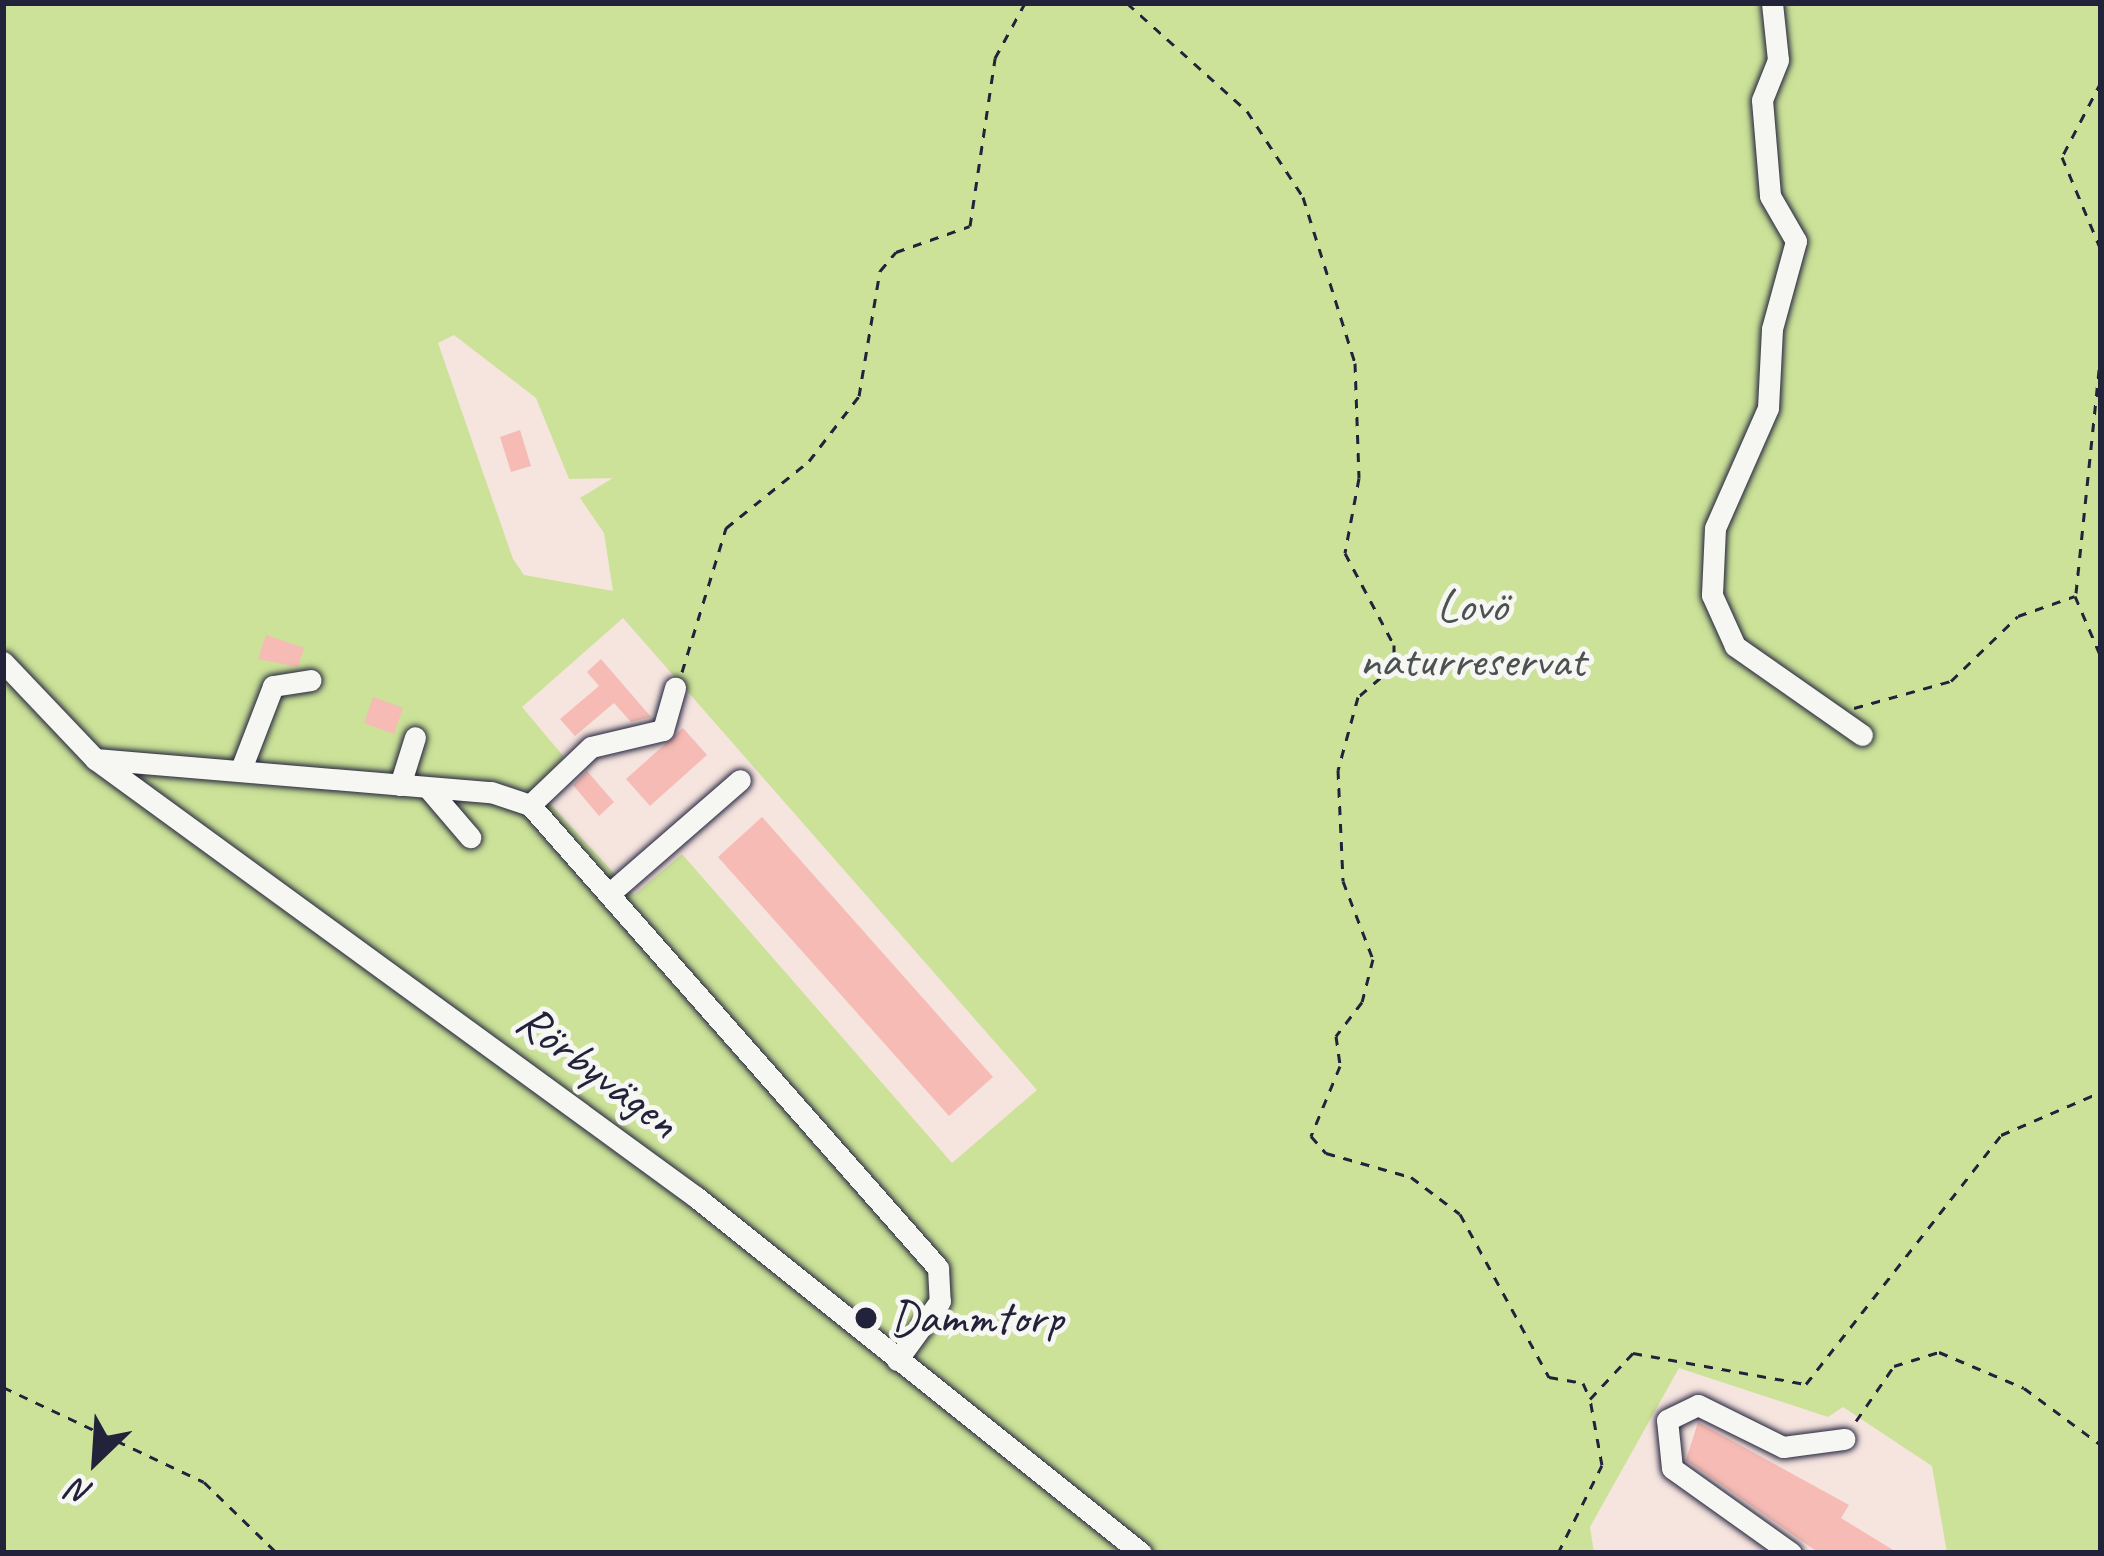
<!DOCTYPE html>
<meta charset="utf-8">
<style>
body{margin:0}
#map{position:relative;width:2104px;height:1556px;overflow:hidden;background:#f6e4df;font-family:Caveat,sans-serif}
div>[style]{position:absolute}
.green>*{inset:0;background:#cbe298}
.building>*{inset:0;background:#f6bbb4}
.path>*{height:3px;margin-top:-1.5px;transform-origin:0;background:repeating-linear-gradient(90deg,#22223b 0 9px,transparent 0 18px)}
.roads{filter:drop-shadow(0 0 3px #22223b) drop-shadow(0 0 3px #22223b)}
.minor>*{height:21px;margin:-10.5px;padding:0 10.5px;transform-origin:10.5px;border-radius:10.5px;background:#f6f6f2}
.dots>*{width:33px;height:33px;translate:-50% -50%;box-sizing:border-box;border:6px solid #f6f6f2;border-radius:50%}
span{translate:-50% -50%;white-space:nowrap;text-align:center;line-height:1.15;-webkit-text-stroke:10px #f6f6f2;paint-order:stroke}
.park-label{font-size:48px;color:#4c5252}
.street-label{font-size:48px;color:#22223b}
.poi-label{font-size:48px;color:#22223b}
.left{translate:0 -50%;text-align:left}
.frame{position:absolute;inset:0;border:6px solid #22223b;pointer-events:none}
.north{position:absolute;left:36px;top:1400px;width:120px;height:120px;-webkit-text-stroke:9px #f6f6f2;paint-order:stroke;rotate:205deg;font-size:33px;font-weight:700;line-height:48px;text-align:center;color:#22223b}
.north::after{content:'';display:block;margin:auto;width:42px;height:54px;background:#22223b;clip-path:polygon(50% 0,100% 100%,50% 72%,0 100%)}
</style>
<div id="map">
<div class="green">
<div style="clip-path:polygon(evenodd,3px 3px,2101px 3px,2101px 1553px,1947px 1553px,1932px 1466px,1843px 1407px,1828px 1417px,1679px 1368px,1590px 1527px,1594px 1553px,3px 1553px,3px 3px,454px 335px,536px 398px,569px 479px,613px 478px,580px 498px,604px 533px,613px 591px,524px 575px,513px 559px,438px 343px,454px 335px,3px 3px,623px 618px,1037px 1090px,952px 1163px,682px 854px,634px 895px,535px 787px,564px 757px,522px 707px,623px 618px)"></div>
</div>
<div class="building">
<div style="clip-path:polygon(520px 430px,531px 466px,511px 472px,500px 437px)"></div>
<div style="clip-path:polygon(266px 635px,304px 648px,298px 667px,258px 659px)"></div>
<div style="clip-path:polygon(601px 659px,651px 717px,631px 722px,614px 703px,575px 736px,560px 719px,599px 686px,587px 672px)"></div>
<div style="clip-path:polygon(373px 697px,403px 708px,394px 734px,364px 723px)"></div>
<div style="clip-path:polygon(683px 728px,707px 755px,650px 806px,626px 779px)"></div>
<div style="clip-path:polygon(587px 771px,614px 802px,599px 816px,573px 785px)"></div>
<div style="clip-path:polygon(762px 817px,993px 1077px,949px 1116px,718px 857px)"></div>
<div style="clip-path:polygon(1698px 1422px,1849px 1505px,1841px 1518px,1898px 1553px,1819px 1553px,1686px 1460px)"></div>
</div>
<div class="path">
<div style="left:1127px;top:3px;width:161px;rotate:42deg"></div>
<div style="left:1247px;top:111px;width:103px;rotate:56.9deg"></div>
<div style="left:1303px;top:197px;width:174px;rotate:72.6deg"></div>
<div style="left:1355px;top:363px;width:115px;rotate:88deg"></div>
<div style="left:1359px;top:478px;width:76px;rotate:100.6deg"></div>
<div style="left:1345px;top:553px;width:104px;rotate:62deg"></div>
<div style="left:1394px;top:645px;width:21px;rotate:90deg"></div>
<div style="left:1394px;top:666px;width:48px;rotate:139.3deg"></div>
<div style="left:1358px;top:697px;width:76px;rotate:105.3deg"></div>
<div style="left:1338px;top:770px;width:111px;rotate:87.4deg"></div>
<div style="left:1343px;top:881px;width:84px;rotate:69deg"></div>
<div style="left:1373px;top:959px;width:44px;rotate:104.3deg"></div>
<div style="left:1362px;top:1002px;width:43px;rotate:127.4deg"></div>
<div style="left:1336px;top:1036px;width:30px;rotate:82deg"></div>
<div style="left:1340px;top:1066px;width:76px;rotate:112.5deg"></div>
<div style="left:1311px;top:1136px;width:23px;rotate:49deg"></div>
<div style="left:1326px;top:1153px;width:88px;rotate:15.8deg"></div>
<div style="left:1411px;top:1177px;width:61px;rotate:37.1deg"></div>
<div style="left:1460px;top:1214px;width:186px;rotate:61.4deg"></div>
<div style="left:1549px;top:1377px;width:35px;rotate:10deg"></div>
<div style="left:1583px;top:1383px;width:17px;rotate:66deg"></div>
<div style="left:1590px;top:1399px;width:63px;rotate:-46.9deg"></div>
<div style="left:1633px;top:1353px;width:176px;rotate:10.2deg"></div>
<div style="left:1806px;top:1384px;width:316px;rotate:-51.9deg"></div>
<div style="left:2001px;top:1135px;width:109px;rotate:-23.3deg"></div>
<div style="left:2101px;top:82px;width:85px;rotate:117.5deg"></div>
<div style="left:2062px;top:157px;width:101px;rotate:67.2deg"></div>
<div style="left:2076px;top:593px;width:241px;rotate:-84.1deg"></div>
<div style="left:682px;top:672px;width:151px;rotate:-73deg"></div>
<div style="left:726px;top:528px;width:107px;rotate:-38.9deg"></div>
<div style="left:809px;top:461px;width:82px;rotate:-52.4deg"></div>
<div style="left:859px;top:396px;width:127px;rotate:-80.5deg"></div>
<div style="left:880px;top:271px;width:25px;rotate:-50deg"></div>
<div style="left:896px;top:252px;width:78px;rotate:-19.4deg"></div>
<div style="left:970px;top:226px;width:170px;rotate:-81.5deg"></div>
<div style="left:995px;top:58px;width:63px;rotate:-61.4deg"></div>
<div style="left:1854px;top:708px;width:101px;rotate:-15.6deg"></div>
<div style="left:1951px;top:681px;width:93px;rotate:-44.1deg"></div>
<div style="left:2018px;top:616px;width:60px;rotate:-19.3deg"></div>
<div style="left:2075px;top:596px;width:66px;rotate:66.9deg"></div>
<div style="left:3px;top:1387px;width:222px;rotate:25.3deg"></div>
<div style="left:204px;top:1482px;width:102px;rotate:44.2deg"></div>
<div style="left:1856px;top:1421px;width:67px;rotate:-55.4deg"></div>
<div style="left:1894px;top:1366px;width:47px;rotate:-17.3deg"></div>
<div style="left:1939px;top:1352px;width:92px;rotate:23deg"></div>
<div style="left:2024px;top:1388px;width:96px;rotate:36.5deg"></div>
<div style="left:1558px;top:1553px;width:98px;rotate:-63.4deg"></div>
<div style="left:1602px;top:1465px;width:67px;rotate:-100.3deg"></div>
</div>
<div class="roads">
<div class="minor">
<div style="left:1772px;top:3px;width:57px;rotate:84deg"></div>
<div style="left:1778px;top:60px;width:43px;rotate:111.8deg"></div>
<div style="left:1762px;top:100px;width:96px;rotate:85.2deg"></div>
<div style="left:1770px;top:196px;width:52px;rotate:60deg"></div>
<div style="left:1796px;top:241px;width:91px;rotate:105.3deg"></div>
<div style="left:1772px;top:329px;width:79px;rotate:92.9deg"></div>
<div style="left:1768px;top:408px;width:131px;rotate:113.8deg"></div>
<div style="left:1715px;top:528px;width:67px;rotate:92.6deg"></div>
<div style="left:1712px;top:595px;width:56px;rotate:65.7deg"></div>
<div style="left:1735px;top:646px;width:155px;rotate:35deg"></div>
<div style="left:3px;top:662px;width:134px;rotate:46.5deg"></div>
<div style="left:95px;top:759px;width:744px;rotate:36.08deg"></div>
<div style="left:696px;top:1197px;width:570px;rotate:38.66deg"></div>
<div style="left:95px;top:759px;width:397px;rotate:4.8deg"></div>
<div style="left:491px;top:792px;width:41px;rotate:18.4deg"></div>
<div style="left:530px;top:805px;width:617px;rotate:48.61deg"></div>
<div style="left:938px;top:1268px;width:33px;rotate:87deg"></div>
<div style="left:940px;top:1301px;width:73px;rotate:126.1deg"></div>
<div style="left:241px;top:769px;width:89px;rotate:-68.9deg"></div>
<div style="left:273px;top:686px;width:38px;rotate:-9deg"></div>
<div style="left:400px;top:785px;width:50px;rotate:-72.6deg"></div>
<div style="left:428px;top:788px;width:65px;rotate:49.4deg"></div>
<div style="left:530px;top:805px;width:84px;rotate:-43.6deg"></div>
<div style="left:591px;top:747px;width:74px;rotate:-13.3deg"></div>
<div style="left:663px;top:730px;width:44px;rotate:-74.1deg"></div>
<div style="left:610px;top:893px;width:172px;rotate:-41deg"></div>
<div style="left:1791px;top:1553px;width:146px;rotate:-144.5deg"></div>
<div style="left:1672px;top:1468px;width:48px;rotate:-95.9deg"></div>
<div style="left:1667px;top:1420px;width:34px;rotate:-26deg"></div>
<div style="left:1698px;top:1405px;width:95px;rotate:26.3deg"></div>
<div style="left:1783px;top:1447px;width:62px;rotate:-7.5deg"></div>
</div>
</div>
<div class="dots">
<div style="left:866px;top:1318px;background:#22223b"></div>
</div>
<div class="park-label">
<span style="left:1472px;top:633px">Lovö<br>naturreservat</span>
</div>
<div class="street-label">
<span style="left:598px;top:1071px;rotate:37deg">Rörbyvägen</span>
</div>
<div class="poi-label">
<span class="left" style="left:890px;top:1318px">Dammtorp</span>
</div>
<div class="frame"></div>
<div class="north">N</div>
</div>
